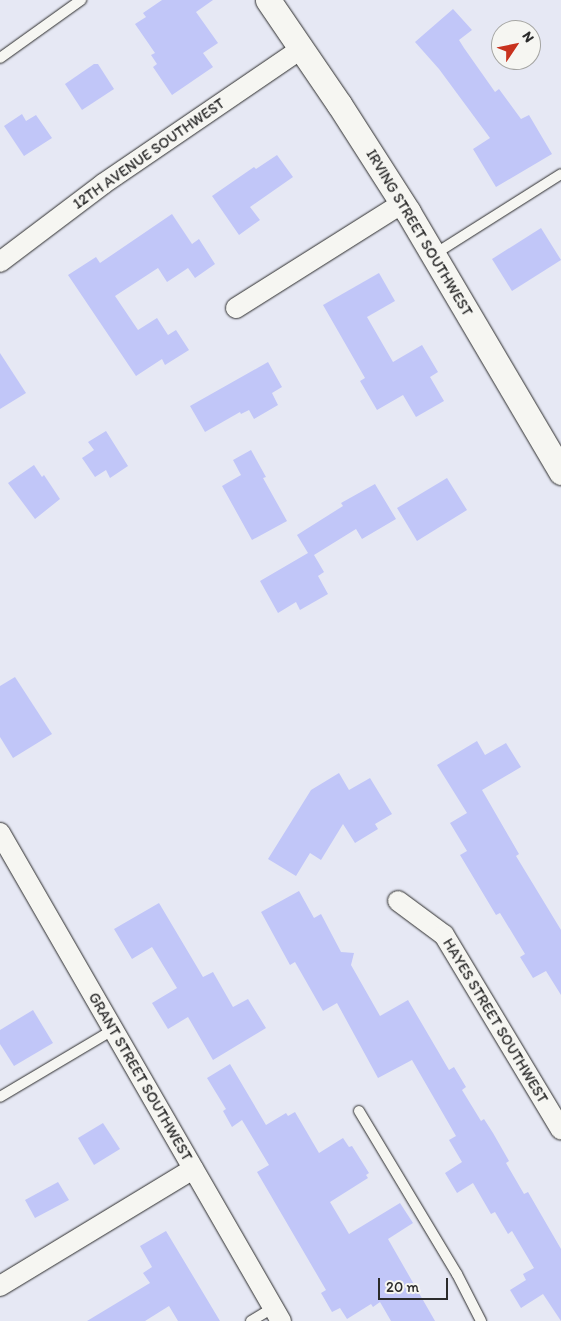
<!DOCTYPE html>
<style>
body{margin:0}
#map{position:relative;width:561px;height:1321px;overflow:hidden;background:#e6e8f4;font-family:Itim,sans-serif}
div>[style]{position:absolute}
.building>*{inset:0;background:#c1c6f8}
.roads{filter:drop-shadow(0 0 1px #2b2b2b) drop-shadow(0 0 1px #2b2b2b)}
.service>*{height:10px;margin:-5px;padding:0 5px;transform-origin:5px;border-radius:5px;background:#f6f6f2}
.minor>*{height:20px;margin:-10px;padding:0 10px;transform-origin:10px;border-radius:10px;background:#f6f6f2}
.tertiary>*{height:25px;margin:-12.5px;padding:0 12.5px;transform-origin:12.5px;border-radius:12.5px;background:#f6f6f2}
span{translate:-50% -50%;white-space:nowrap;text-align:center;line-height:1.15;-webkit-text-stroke:4px #f6f6f2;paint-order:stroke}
.street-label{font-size:15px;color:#2b2b2b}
.north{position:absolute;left:491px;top:20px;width:50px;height:50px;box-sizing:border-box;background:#f6f6f2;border:1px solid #a5a5a2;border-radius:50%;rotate:56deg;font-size:14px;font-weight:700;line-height:20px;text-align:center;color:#2b2b2b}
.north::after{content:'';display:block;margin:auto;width:18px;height:22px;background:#c8321e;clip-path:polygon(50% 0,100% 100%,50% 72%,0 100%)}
.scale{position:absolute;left:378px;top:1278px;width:70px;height:22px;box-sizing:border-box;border:2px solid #2b2b2b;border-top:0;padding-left:6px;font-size:15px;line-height:18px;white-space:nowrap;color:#2b2b2b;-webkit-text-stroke:4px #f6f6f2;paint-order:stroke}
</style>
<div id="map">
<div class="building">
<div style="clip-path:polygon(162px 0,213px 0,196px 12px,218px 43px,203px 53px,213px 67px,172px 95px,153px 67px,157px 64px,151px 55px,155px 53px,135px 24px,146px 17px,143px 13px)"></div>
<div style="clip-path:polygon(453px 9px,472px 30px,459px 40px,464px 48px,495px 92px,499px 89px,521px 119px,529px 115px,552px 154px,496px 187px,473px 149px,490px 138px,439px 69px,415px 42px)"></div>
<div style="clip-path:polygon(94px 64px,98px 64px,114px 89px,82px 110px,65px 84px)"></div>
<div style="clip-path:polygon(22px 114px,26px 121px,36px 115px,52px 138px,24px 156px,4px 126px)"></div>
<div style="clip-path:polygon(277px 155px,293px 177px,250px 207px,260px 220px,239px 235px,212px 196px,254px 167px,256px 169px)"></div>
<div style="clip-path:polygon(172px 214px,192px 244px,199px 239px,215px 264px,195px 278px,188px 268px,167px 282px,158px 268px,115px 296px,138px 330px,157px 318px,168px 335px,176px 330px,189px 350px,165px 365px,162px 359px,136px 376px,68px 275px,96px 257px,100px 263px)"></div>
<div style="clip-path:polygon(541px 228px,561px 260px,512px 291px,492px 259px)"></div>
<div style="clip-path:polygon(379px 273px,395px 301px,367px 317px,393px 362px,422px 345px,438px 372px,430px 377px,444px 401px,416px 417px,403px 395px,377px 410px,360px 381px,365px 378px,323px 305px)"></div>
<div style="clip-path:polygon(0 353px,26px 393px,0 409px)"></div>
<div style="clip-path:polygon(268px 362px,282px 387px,272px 393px,278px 405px,254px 419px,249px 410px,241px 414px,240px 412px,205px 432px,190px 406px)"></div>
<div style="clip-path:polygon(106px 431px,128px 466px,110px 478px,106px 470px,95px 477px,82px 458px,94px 450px,88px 442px)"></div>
<div style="clip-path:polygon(251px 450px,266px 477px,263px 478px,287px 521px,252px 540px,222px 486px,241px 475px,233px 460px)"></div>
<div style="clip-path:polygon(34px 465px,42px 477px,44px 475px,60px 499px,35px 519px,8px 483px)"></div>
<div style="clip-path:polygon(447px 478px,467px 510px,417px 541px,397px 508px)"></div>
<div style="clip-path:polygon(375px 484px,396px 519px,362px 539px,356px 529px,314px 555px,324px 572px,318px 576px,328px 594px,300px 610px,296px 602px,278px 613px,260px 581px,308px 553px,297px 535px,343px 506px,341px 503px)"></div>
<div style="clip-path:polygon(15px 677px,52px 734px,13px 758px,0 737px,0 686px)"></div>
<div style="clip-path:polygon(477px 741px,485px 755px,506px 743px,521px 767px,482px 790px,519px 854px,516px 856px,561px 930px,561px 995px,546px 971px,533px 978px,520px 957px,525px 954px,500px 913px,496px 915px,460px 855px,467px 851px,450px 823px,467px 813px,437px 765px)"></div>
<div style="clip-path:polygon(339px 773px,349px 790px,370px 778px,392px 814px,375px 824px,378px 829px,355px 843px,343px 824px,321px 860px,310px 853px,296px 876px,268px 859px,311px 790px)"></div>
<div style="clip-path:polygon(299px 891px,314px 918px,321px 914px,341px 952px,354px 953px,351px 965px,380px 1016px,408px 1000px,449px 1070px,454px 1067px,466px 1087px,462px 1090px,481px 1121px,484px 1119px,493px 1133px,509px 1161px,506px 1163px,524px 1194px,528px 1192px,561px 1249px,561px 1321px,543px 1294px,521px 1308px,510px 1290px,526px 1280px,523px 1274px,534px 1268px,512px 1231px,508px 1234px,495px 1212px,491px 1214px,473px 1183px,457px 1193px,445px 1173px,462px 1162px,449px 1140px,456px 1136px,412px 1060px,378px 1078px,337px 1003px,323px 1011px,295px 962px,290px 965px,261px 912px)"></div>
<div style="clip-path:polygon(159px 903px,203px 977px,213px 972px,233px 1007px,248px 999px,266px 1028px,213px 1060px,188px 1017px,168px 1029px,152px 1003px,177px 988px,152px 947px,132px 959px,114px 929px)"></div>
<div style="clip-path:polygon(33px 1010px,53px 1043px,14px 1066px,0 1044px,0 1030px)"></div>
<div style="clip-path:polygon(230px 1064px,266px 1125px,286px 1113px,288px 1116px,295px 1112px,319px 1153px,343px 1138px,349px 1147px,352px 1146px,369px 1173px,366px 1175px,368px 1178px,330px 1202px,349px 1234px,400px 1203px,413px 1223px,388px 1239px,435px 1321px,391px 1321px,380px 1302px,373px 1307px,371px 1304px,347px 1319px,340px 1308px,332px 1312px,321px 1293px,326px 1290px,257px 1172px,269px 1165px,242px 1120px,232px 1127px,223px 1111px,226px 1109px,207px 1078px)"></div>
<div style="clip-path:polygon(103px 1123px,120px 1149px,94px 1165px,78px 1138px)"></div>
<div style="clip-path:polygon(58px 1182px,69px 1200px,35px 1218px,25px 1200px)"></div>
<div style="clip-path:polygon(166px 1231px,220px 1321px,178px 1321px,169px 1306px,145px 1321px,87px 1321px,150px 1283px,143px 1273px,152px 1267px,140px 1246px)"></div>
</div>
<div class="roads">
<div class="service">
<div style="left:0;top:58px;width:100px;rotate:-35.6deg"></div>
<div style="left:433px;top:255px;width:151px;rotate:-32.3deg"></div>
<div style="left:0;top:1097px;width:131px;rotate:-30.7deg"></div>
<div style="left:359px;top:1111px;width:190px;rotate:59deg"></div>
<div style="left:457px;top:1274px;width:53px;rotate:62.9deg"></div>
<div style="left:251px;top:1321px;width:26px;rotate:-31deg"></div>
</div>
<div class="minor">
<div style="left:0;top:262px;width:129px;rotate:-37.1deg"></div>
<div style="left:103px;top:184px;width:240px;rotate:-34.3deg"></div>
<div style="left:236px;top:308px;width:197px;rotate:-32.2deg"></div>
<div style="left:0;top:833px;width:563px;rotate:60.07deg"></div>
<div style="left:398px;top:901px;width:57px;rotate:36.5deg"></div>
<div style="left:444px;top:935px;width:227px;rotate:59deg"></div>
<div style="left:0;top:1286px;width:226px;rotate:-31.2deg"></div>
</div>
<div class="tertiary">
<div style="left:268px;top:0;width:126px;rotate:55.7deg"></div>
<div style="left:339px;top:104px;width:128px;rotate:57.4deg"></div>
<div style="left:408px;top:212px;width:302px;rotate:59.5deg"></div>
</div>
</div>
<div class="street-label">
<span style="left:149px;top:154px;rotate:-35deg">12TH AVENUE SOUTHWEST</span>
<span style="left:419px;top:233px;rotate:59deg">IRVING STREET SOUTHWEST</span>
<span style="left:495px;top:1021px;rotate:59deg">HAYES STREET SOUTHWEST</span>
<span style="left:140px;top:1077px;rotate:60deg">GRANT STREET SOUTHWEST</span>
</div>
<div class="north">N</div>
<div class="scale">20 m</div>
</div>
